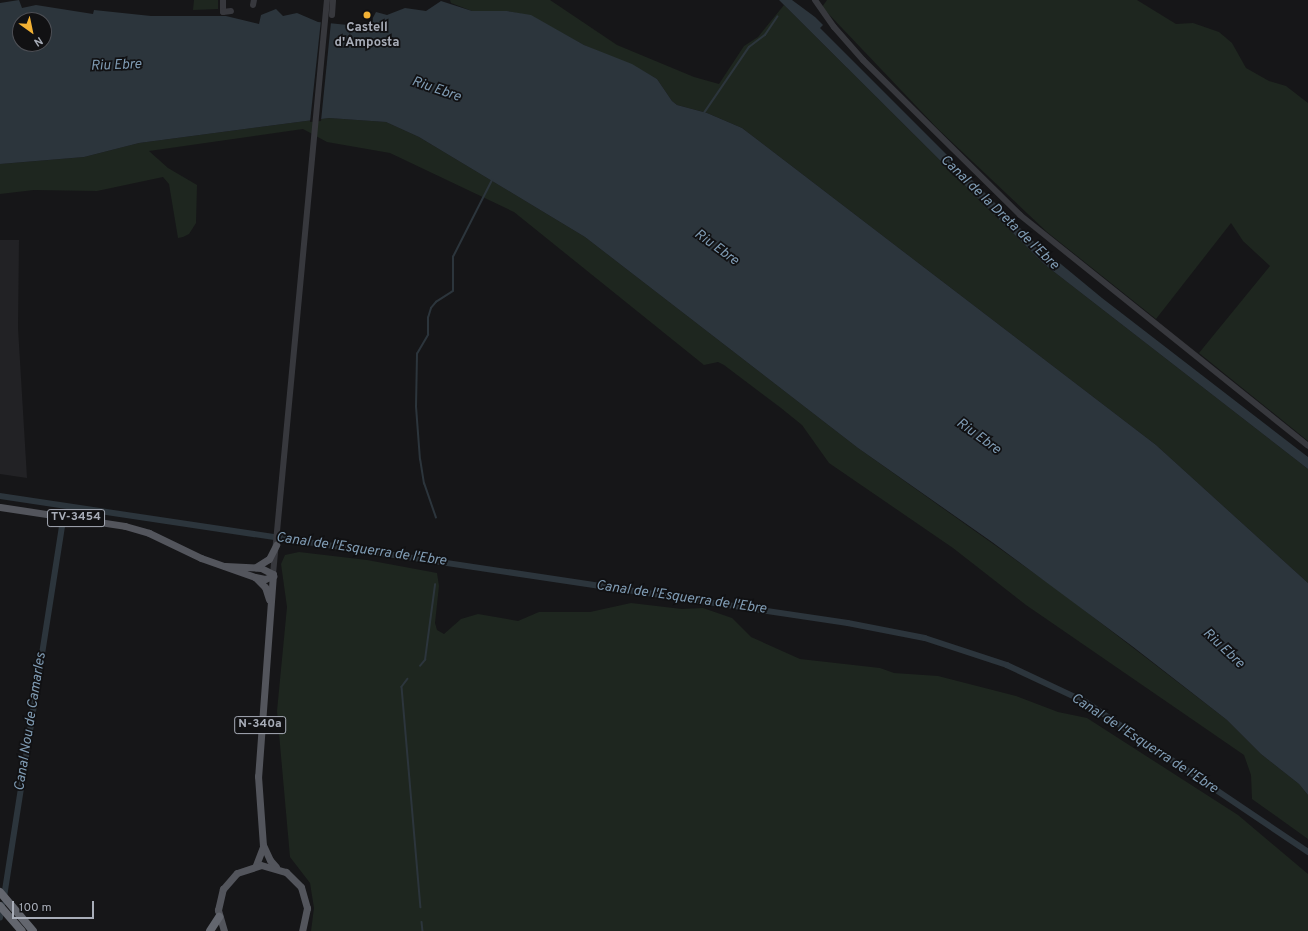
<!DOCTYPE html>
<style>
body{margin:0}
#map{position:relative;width:1308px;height:931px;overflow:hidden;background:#161618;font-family:Overpass,sans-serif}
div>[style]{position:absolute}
.built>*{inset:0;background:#222225}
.green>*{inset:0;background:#1e261f}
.water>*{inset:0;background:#2c353c}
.pier>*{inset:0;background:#161618}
.stream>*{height:1.5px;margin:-0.75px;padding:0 0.75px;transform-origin:0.75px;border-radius:0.75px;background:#2c353c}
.canal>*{height:5.5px;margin:-2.75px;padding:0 2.75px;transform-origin:2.75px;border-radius:2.75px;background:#2c353c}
.minor>*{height:6px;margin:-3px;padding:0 3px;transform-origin:3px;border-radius:3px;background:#37383d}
.major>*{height:7px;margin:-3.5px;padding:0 3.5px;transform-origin:3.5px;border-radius:3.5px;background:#53555c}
.highway>*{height:8px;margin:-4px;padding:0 4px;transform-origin:4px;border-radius:4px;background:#63666e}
.dots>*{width:11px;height:11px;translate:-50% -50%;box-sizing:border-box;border:2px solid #111113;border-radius:50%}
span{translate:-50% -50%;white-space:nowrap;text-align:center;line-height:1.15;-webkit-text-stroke:3.5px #111113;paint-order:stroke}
.shield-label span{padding:1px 3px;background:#111113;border:1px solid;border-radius:3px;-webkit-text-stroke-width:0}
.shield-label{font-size:12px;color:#a8adb8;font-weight:700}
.poi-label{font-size:13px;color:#a8adb8;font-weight:700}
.water-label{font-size:14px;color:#7f9bb3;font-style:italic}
.north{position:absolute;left:12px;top:12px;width:40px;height:40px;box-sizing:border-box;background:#111113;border:1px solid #4d4f55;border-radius:50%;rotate:147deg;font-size:11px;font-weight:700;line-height:16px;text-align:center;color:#a8adb8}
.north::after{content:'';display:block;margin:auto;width:14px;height:18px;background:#f2b134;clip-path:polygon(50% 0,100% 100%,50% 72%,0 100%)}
.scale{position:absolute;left:12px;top:901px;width:82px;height:18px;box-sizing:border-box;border:2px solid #a8adb8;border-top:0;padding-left:5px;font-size:12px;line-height:14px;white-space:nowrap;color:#a8adb8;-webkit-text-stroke:3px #111113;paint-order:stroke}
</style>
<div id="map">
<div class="built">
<div style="clip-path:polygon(0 240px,19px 240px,18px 328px,27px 478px,0 474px)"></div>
</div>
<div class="green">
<div style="clip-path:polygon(194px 0,218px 0,218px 9px,193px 10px)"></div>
<div style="clip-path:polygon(450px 0,550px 0,617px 45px,694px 77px,719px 84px,744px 46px,758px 37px,784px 5px,1044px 264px,1308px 469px,1308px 583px,1156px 445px,742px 128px,707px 113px,677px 105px,672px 101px,657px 79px,643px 71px,584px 45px,531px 16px,507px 11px,472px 11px,451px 3px)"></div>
<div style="clip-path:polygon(827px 0,1137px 0,1176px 24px,1193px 23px,1219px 32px,1232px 43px,1246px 68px,1269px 81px,1286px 86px,1308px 103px,1308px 441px,1199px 353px,1270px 266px,1243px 241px,1231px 223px,1156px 319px,1047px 232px,937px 128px,822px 7px)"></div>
<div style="clip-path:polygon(329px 118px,386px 122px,419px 137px,585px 237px,858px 448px,1058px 590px,1227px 720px,1261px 754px,1299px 784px,1308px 795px,1308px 839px,1252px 799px,1251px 775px,1244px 755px,1026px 605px,953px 548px,829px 463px,802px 425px,781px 408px,724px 365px,718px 362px,704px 365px,514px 212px,390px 153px,327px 142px,303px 129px,149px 151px,168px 168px,197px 185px,196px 223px,189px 234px,183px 237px,178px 238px,169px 184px,163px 177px,97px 191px,34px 190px,0 194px,0 164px,84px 157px,139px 143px)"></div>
<div style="clip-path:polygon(299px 552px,367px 560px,437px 573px,439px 586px,435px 623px,437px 630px,444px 634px,461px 619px,478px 614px,518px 621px,539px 612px,590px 612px,631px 603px,682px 609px,703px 608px,732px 618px,751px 637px,800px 659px,880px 668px,894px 673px,938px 676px,1016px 696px,1058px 712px,1087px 718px,1238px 815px,1308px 874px,1308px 931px,311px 931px,314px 908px,310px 883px,290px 857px,277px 711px,287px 607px,281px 564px,285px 555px)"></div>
</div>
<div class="water">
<div style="clip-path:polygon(evenodd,19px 0,22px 8px,36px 5px,93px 14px,94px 10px,151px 16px,226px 16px,259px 24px,261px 15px,276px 9px,283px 16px,297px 13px,318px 22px,358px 26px,366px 31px,376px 12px,387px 15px,405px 8px,426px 11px,441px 1px,472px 11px,507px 11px,531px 15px,584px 45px,632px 64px,657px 79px,672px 101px,677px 105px,707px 113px,742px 128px,1156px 445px,1308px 583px,1308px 795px,1299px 784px,1261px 754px,1227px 720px,1132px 646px,992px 542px,858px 448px,585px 237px,419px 137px,386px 122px,329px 118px,139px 143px,84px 157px,0 164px,0 3px,19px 0,20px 20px,44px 20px,44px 44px,20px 44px,20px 20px)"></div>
<div style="clip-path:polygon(779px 0,792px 0,815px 17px,823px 25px,820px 28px,1033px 241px,1102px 298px,1308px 457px,1308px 469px,1044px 264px)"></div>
</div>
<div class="pier">
<div style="clip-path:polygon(321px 20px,331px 22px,321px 121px,310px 122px)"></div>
</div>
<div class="stream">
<div style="left:704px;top:113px;width:80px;rotate:-55.7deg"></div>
<div style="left:749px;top:47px;width:20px;rotate:-37deg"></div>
<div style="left:765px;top:35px;width:22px;rotate:-56deg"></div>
<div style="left:436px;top:518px;width:36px;rotate:-109deg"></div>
<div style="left:424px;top:484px;width:24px;rotate:-99deg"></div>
<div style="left:420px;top:460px;width:53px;rotate:-94.3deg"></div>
<div style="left:416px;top:407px;width:53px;rotate:-88.9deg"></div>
<div style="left:417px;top:354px;width:22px;rotate:-60deg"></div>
<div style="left:428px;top:335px;width:17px;rotate:-90deg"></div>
<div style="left:428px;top:318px;width:10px;rotate:-73deg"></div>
<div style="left:431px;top:308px;width:8px;rotate:-50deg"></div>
<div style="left:436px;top:302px;width:20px;rotate:-33deg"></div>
<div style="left:453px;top:291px;width:34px;rotate:-90deg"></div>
<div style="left:453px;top:257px;width:86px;rotate:-63.1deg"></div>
<div style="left:420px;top:666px;width:8px;rotate:-50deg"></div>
<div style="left:425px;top:660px;width:76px;rotate:-82.4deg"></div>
<div style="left:408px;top:679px;width:10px;rotate:127deg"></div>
<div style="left:402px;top:687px;width:221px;rotate:85.1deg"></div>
<div style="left:422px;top:922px;width:9px;rotate:84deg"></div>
</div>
<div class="canal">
<div style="left:0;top:496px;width:857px;rotate:8.52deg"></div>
<div style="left:848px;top:623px;width:78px;rotate:11deg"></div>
<div style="left:925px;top:638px;width:86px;rotate:18.2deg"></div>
<div style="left:1007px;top:665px;width:87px;rotate:25.1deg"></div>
<div style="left:1086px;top:702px;width:268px;rotate:34deg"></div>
<div style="left:4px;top:897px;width:376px;rotate:-81.1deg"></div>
<div style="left:0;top:918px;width:13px;rotate:-81deg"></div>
</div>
<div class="minor">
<div style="left:223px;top:0;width:12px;rotate:90deg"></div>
<div style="left:223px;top:12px;width:8px;rotate:-7deg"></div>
<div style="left:815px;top:0;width:33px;rotate:55deg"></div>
<div style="left:834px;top:27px;width:44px;rotate:48.7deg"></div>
<div style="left:863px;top:60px;width:221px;rotate:44.6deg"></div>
<div style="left:1020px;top:215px;width:369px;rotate:38.7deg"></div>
<div style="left:253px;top:5px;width:5px;rotate:-79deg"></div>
<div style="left:332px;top:15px;width:15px;rotate:-86deg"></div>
<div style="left:273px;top:574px;width:577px;rotate:-84.63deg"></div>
</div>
<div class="major">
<div style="left:0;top:507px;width:126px;rotate:8.6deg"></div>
<div style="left:125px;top:526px;width:25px;rotate:16deg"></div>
<div style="left:149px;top:533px;width:58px;rotate:25.7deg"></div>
<div style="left:201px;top:558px;width:57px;rotate:19.4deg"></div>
<div style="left:255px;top:577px;width:10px;rotate:11deg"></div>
<div style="left:265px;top:579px;width:9px;rotate:-21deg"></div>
<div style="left:225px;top:566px;width:36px;rotate:3deg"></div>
<div style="left:261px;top:568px;width:13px;rotate:27deg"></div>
<div style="left:273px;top:574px;width:203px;rotate:94.2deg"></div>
<div style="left:258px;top:776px;width:69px;rotate:85.9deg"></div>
<div style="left:263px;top:845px;width:17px;rotate:65deg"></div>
<div style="left:270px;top:860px;width:9px;rotate:49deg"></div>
<div style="left:256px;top:567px;width:15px;rotate:-32deg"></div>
<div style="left:269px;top:559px;width:16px;rotate:-63deg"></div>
<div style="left:256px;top:578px;width:13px;rotate:45deg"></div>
<div style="left:265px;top:587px;width:13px;rotate:72deg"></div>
<div style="left:256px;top:865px;width:19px;rotate:-69deg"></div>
<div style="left:224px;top:931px;width:22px;rotate:-106deg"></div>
<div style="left:218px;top:910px;width:22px;rotate:-77deg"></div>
<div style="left:223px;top:889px;width:21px;rotate:-49deg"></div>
<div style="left:237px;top:873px;width:25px;rotate:-18deg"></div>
<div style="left:261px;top:865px;width:26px;rotate:16deg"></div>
<div style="left:286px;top:872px;width:21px;rotate:45deg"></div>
<div style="left:301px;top:887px;width:22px;rotate:74deg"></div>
<div style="left:307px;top:908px;width:24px;rotate:102deg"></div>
</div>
<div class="highway">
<div style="left:0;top:892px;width:51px;rotate:49.8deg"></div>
<div style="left:0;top:906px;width:33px;rotate:49deg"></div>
<div style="left:210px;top:931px;width:17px;rotate:-57deg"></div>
</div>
<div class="dots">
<div style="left:367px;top:15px;background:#f2b134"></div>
</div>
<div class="shield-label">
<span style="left:76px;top:518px">TV-3454</span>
<span style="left:260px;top:725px">N-340a</span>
</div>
<div class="poi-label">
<span style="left:367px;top:36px">Castell<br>d'Amposta</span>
</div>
<div class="water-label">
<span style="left:116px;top:66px;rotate:-2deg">Riu Ebre</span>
<span style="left:436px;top:90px;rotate:19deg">Riu Ebre</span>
<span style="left:999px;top:213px;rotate:44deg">Canal de la Dreta de l'Ebre</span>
<span style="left:716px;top:248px;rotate:36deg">Riu Ebre</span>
<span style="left:978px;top:437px;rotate:36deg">Riu Ebre</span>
<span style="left:361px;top:550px;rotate:8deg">Canal de l'Esquerra de l'Ebre</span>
<span style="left:681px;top:598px;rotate:8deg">Canal de l'Esquerra de l'Ebre</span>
<span style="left:1223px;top:649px;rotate:43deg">Riu Ebre</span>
<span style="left:31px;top:722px;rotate:-81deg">Canal Nou de Camarles</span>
<span style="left:1144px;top:744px;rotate:33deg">Canal de l'Esquerra de l'Ebre</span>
</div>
<div class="north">N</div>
<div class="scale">100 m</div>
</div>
